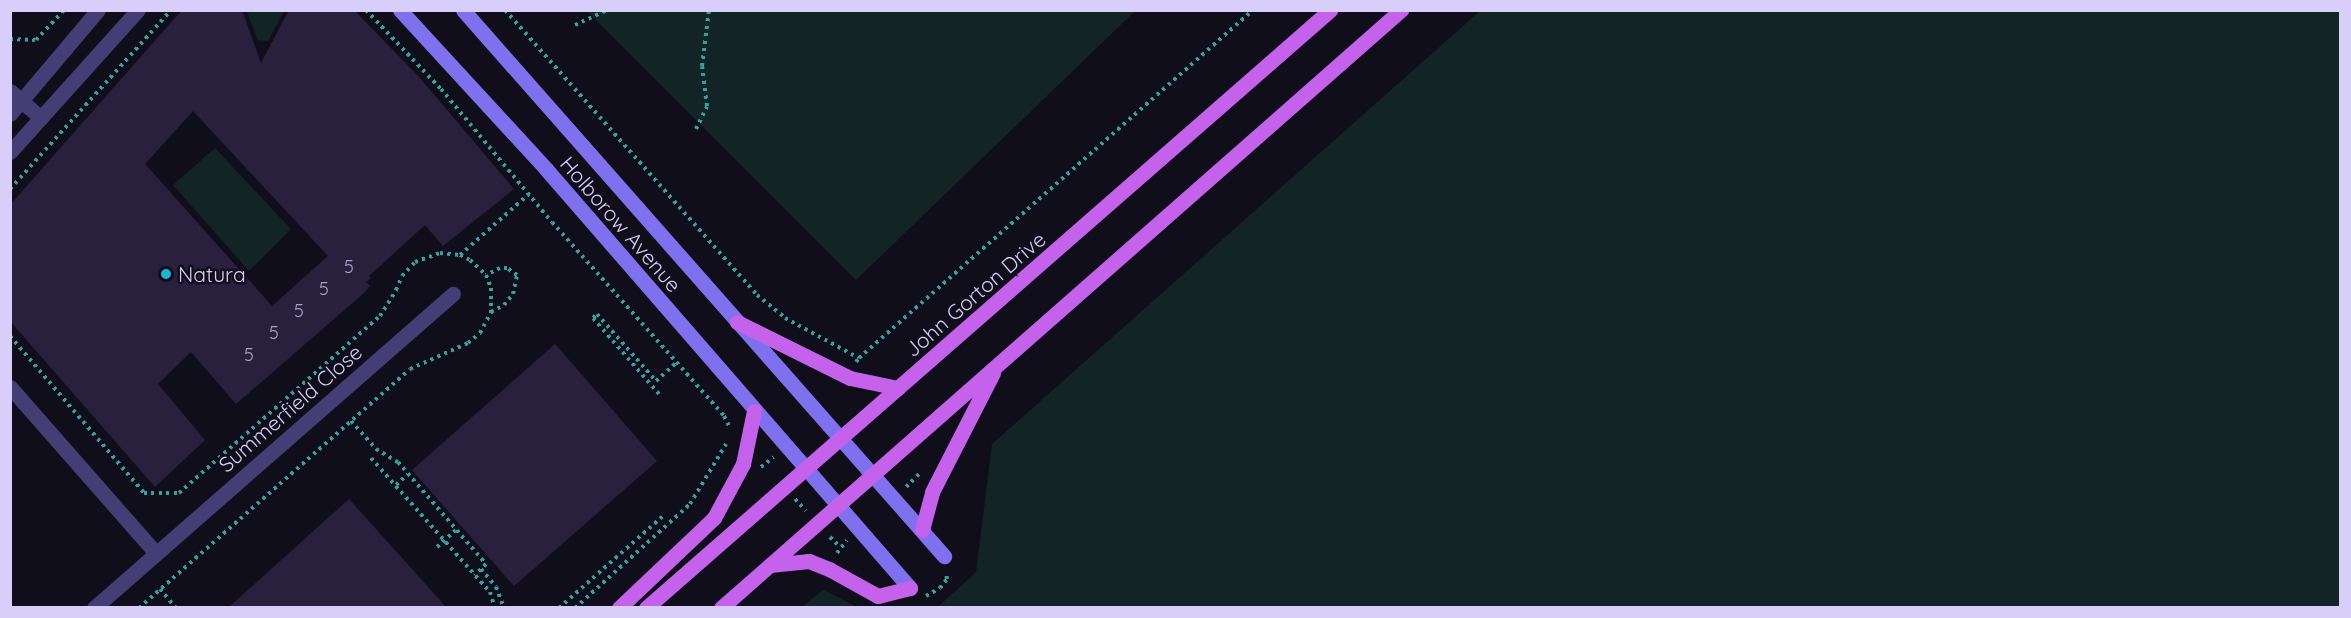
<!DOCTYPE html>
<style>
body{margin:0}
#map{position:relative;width:2351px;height:618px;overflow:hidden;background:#110e1c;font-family:Quicksand,sans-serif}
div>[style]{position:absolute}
.green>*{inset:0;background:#122425}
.building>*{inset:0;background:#29203e}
.path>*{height:4px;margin-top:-2px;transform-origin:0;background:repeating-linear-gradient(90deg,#3b9ea1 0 3px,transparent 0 7.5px)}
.minor>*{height:15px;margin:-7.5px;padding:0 7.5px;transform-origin:7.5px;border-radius:7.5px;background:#453e75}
.tertiary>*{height:15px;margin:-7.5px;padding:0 7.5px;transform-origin:7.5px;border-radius:7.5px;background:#453e75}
.secondary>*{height:15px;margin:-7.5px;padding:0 7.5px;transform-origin:7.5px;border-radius:7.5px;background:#7f71ee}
.primary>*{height:15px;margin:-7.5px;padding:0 7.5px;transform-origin:7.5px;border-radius:7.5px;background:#c562ec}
.dots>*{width:16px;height:16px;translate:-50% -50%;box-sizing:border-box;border:3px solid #110e1c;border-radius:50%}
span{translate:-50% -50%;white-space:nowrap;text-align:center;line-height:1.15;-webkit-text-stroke:5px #110e1c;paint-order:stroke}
.number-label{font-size:18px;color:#aca2ca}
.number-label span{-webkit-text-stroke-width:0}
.street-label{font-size:21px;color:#d7cef9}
.poi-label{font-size:21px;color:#d7cef9}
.left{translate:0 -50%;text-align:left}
.frame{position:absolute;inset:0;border:12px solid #d7cef9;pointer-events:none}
</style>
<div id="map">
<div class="green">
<div style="clip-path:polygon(247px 11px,247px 10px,284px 11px,268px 41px,257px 40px)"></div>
<div style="clip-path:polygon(587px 11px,1135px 11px,856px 280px)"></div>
<div style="clip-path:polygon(1480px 11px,2340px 11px,2340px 607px,938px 607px,976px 572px,992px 444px)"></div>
<div style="clip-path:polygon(215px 148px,291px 229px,249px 271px,173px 185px)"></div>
<div style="clip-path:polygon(823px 590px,857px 607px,802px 607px)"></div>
</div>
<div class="building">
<div style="clip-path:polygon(evenodd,182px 10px,242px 10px,261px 63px,289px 10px,354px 10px,420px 78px,514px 189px,443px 246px,425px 225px,369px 276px,371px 278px,366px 282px,370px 286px,364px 293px,236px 404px,191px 352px,158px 384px,205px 440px,155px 487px,10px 321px,10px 205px,182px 10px,193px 111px,328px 256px,272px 306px,145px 164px,193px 111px)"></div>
<div style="clip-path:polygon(555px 344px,657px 461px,514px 586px,412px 470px)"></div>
<div style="clip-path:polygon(349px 499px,447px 608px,228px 608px,330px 516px)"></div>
</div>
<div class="path">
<div style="left:366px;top:10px;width:109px;rotate:46.5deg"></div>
<div style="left:441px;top:89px;width:173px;rotate:50.2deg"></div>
<div style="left:552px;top:222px;width:259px;rotate:48.4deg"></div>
<div style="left:724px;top:416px;width:13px;rotate:63deg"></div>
<div style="left:505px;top:10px;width:380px;rotate:48.5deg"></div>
<div style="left:757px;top:295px;width:36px;rotate:39deg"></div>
<div style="left:785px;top:318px;width:84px;rotate:28.4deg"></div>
<div style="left:575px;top:25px;width:35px;rotate:-25deg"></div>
<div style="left:10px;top:39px;width:26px;rotate:2deg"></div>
<div style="left:36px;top:40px;width:41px;rotate:-47deg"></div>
<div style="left:696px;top:129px;width:25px;rotate:-64deg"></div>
<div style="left:707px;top:106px;width:40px;rotate:-97.1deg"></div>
<div style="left:702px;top:66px;width:56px;rotate:-82.9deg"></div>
<div style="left:10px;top:189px;width:241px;rotate:-48deg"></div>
<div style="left:460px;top:255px;width:92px;rotate:-41.5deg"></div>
<div style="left:10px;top:336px;width:206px;rotate:49.5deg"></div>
<div style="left:144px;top:493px;width:35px"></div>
<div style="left:179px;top:493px;width:268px;rotate:-41.4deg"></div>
<div style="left:380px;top:316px;width:31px;rotate:-58deg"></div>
<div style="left:396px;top:290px;width:15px;rotate:-67deg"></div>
<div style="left:402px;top:276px;width:19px;rotate:-47deg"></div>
<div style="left:415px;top:262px;width:27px;rotate:-20deg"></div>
<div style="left:440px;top:253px;width:20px;rotate:6deg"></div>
<div style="left:460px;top:255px;width:11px;rotate:27deg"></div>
<div style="left:470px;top:260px;width:22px;rotate:43deg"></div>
<div style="left:486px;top:275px;width:14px;rotate:69deg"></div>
<div style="left:491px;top:288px;width:24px;rotate:90deg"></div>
<div style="left:491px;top:312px;width:15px;rotate:-28deg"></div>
<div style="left:504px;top:305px;width:14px;rotate:-51deg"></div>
<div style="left:513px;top:294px;width:19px;rotate:-78deg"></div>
<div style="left:517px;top:275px;width:12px;rotate:-145deg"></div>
<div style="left:507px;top:268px;width:7px;rotate:180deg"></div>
<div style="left:500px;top:268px;width:16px;rotate:153deg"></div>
<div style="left:856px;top:362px;width:5px;rotate:-53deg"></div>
<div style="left:859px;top:358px;width:526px;rotate:-41.45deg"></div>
<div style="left:659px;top:394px;width:101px;rotate:-131deg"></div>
<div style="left:593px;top:318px;width:6px;rotate:-45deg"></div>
<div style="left:597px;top:314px;width:89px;rotate:48.6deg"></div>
<div style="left:656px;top:381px;width:27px;rotate:-42deg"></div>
<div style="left:351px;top:421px;width:38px;rotate:48deg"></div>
<div style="left:376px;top:449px;width:26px;rotate:31deg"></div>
<div style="left:398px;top:462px;width:135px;rotate:49.2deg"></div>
<div style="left:486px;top:564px;width:16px;rotate:135deg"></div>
<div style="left:371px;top:458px;width:179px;rotate:48.4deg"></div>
<div style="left:490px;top:592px;width:17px;rotate:73deg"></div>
<div style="left:761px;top:467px;width:16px;rotate:-38deg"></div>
<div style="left:396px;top:485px;width:16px;rotate:-43deg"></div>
<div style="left:906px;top:487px;width:20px;rotate:-45deg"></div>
<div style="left:795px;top:499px;width:16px;rotate:47deg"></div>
<div style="left:830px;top:537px;width:14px;rotate:45deg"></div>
<div style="left:437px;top:547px;width:25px;rotate:-42deg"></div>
<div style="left:837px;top:553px;width:16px;rotate:-52deg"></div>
<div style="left:481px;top:569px;width:23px;rotate:50deg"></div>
<div style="left:496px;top:587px;width:22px;rotate:69deg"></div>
<div style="left:160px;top:589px;width:25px;rotate:50deg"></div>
<div style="left:926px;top:596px;width:16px;rotate:-30deg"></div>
<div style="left:940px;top:588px;width:11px;rotate:-52deg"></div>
<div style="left:947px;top:579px;width:7px;rotate:-98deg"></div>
<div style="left:139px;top:608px;width:361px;rotate:-41.4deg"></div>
<div style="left:410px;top:369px;width:64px;rotate:-24.1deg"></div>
<div style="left:468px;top:343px;width:16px;rotate:-40deg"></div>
<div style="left:480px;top:333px;width:24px;rotate:-62deg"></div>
<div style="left:559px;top:608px;width:140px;rotate:-41.5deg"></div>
<div style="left:575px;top:608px;width:155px;rotate:-42.1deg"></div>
<div style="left:690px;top:504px;width:70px;rotate:-59deg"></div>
</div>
<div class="minor">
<div style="left:10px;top:91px;width:41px;rotate:41.1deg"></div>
<div style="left:10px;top:387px;width:221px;rotate:48.7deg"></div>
<div style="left:94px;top:608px;width:477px;rotate:-41.2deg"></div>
</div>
<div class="tertiary">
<div style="left:10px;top:114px;width:136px;rotate:-49.8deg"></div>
<div style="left:10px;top:152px;width:191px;rotate:-48deg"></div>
</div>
<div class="secondary">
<div style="left:400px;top:10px;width:216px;rotate:47.4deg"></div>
<div style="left:546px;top:169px;width:555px;rotate:49.02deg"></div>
<div style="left:463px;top:10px;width:728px;rotate:48.62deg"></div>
</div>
<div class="primary">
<div style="left:737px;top:322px;width:126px;rotate:26.4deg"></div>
<div style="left:850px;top:378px;width:49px;rotate:11.8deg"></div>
<div style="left:922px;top:530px;width:39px;rotate:-75deg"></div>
<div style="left:932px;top:492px;width:134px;rotate:-62.9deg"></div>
<div style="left:770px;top:565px;width:39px;rotate:-6deg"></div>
<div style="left:809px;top:561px;width:22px;rotate:22deg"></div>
<div style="left:829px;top:569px;width:56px;rotate:28.9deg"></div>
<div style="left:878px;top:596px;width:33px;rotate:-14deg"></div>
<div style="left:619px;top:608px;width:131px;rotate:-43.5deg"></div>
<div style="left:714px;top:518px;width:61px;rotate:-61.8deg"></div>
<div style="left:743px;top:464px;width:54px;rotate:-78.3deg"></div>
<div style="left:646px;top:608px;width:909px;rotate:-41.16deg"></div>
<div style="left:721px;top:608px;width:906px;rotate:-41.33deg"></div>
</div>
<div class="dots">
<div style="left:166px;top:274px;background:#1ab5d9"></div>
</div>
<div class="number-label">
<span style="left:349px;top:267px">5</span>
<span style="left:324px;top:289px">5</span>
<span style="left:299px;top:311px">5</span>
<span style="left:274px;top:333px">5</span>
<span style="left:249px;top:355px">5</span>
</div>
<div class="street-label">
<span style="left:621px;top:224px;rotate:49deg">Holborow Avenue</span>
<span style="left:975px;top:294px;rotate:-41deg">John Gorton Drive</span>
<span style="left:290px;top:408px;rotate:-41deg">Summerfield Close</span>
</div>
<div class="poi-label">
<span class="left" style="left:178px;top:274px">Natura</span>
</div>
<div class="frame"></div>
</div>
